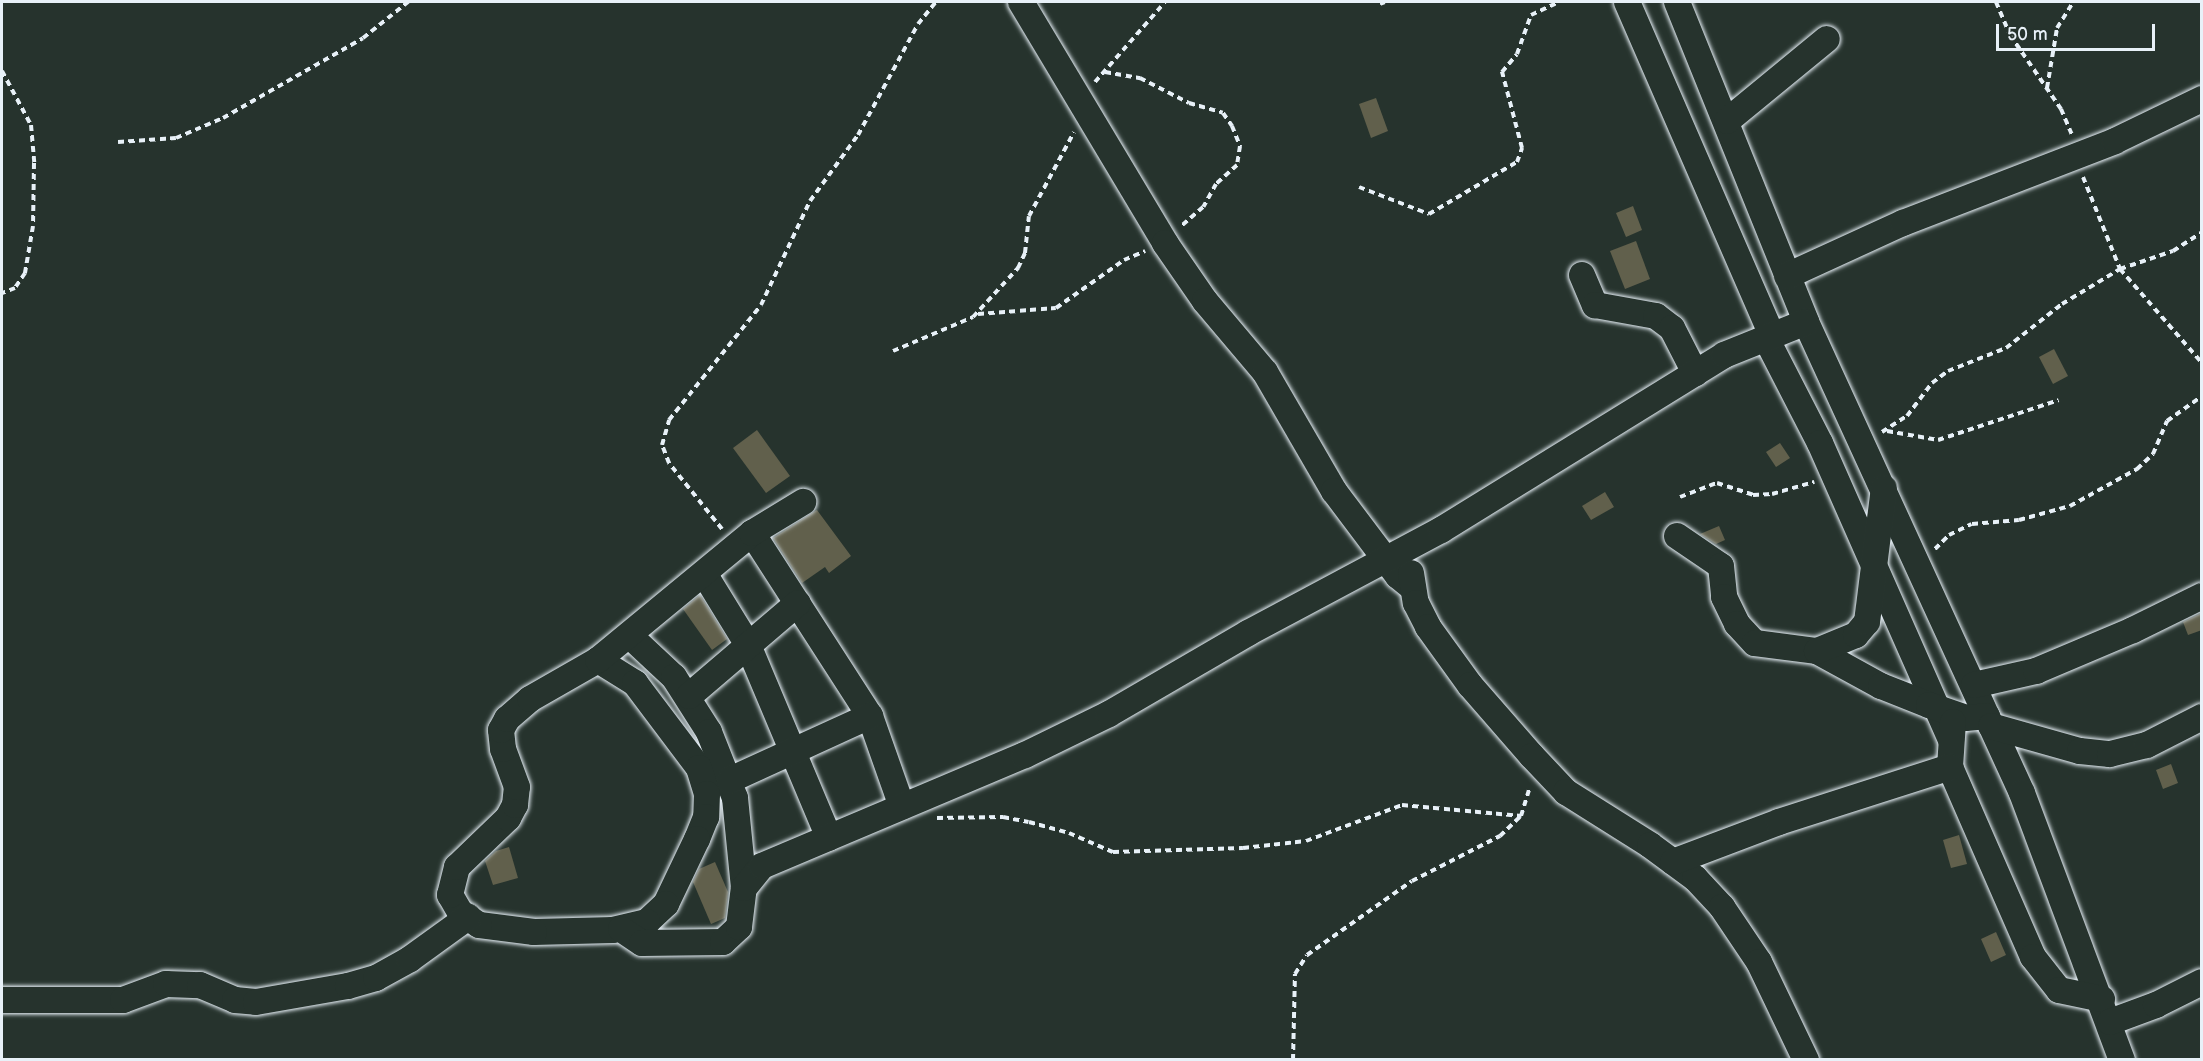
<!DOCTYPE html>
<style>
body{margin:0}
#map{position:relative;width:2203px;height:1061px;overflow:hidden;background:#26332d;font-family:"Balsamiq Sans",sans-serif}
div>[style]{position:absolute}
.building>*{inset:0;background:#61604c}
.path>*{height:4px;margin-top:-2px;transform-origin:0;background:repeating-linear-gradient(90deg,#e8f1f8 0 6px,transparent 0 10.5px)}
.roads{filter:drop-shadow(0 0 2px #e8f1f8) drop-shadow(0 0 2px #e8f1f8)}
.minor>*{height:26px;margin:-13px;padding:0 13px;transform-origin:13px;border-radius:13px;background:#26332d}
span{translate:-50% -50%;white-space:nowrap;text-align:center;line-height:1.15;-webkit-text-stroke:4.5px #26332d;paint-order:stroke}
.frame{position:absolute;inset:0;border:3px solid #e8f1f8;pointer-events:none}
.scale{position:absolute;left:1996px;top:24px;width:159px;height:27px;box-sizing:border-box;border:3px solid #e8f1f8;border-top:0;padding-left:8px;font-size:18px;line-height:21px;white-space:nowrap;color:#e8f1f8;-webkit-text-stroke:4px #26332d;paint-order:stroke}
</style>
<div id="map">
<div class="building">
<div style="clip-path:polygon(1376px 98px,1388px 131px,1371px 138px,1359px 104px)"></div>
<div style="clip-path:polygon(1633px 206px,1642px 230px,1626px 237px,1616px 213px)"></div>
<div style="clip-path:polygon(1636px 241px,1650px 279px,1625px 289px,1610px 251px)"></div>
<div style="clip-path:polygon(2054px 349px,2068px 376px,2053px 384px,2039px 357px)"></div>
<div style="clip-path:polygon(757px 430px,790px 476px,766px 493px,733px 448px)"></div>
<div style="clip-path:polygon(1780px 443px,1790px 458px,1776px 467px,1766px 452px)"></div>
<div style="clip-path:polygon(1605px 492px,1614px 507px,1591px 520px,1582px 506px)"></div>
<div style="clip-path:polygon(817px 510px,851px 556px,829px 573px,825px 567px,802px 583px,773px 538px)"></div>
<div style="clip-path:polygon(1719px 526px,1725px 540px,1716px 544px,1700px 534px)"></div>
<div style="clip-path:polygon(700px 595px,727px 639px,712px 650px,683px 609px)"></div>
<div style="clip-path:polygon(2202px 613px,2202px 630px,2188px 635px,2183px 622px)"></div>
<div style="clip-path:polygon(2171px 764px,2178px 783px,2163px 789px,2156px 770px)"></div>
<div style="clip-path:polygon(1959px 835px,1967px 864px,1951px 868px,1943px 840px)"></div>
<div style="clip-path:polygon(509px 847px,518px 878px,493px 885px,485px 861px,496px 851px)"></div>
<div style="clip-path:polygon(715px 862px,728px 892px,725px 918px,711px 924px,693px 882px,699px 869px)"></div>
<div style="clip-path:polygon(1996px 932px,2006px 955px,1991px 962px,1981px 939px)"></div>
</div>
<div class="path">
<div style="left:1996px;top:2px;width:36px;rotate:67deg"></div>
<div style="left:2010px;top:35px;width:90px;rotate:55.4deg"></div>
<div style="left:2061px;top:109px;width:28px;rotate:67deg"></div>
<div style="left:1380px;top:4px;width:5px;rotate:-22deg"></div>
<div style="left:2px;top:71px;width:61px;rotate:61.8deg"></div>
<div style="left:31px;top:125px;width:38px;rotate:85deg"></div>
<div style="left:34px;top:163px;width:63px;rotate:90.9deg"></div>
<div style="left:33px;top:226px;width:48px;rotate:99.7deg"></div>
<div style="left:25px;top:273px;width:18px;rotate:124deg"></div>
<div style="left:15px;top:288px;width:14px;rotate:159deg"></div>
<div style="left:1105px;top:72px;width:36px;rotate:10deg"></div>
<div style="left:1140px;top:78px;width:55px;rotate:27deg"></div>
<div style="left:1189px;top:103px;width:35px;rotate:16deg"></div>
<div style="left:1223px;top:113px;width:16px;rotate:55deg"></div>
<div style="left:1232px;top:126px;width:22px;rotate:68deg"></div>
<div style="left:1240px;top:146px;width:19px;rotate:99deg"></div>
<div style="left:1237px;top:165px;width:28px;rotate:138deg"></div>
<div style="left:1216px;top:184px;width:26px;rotate:119deg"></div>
<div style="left:1203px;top:207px;width:30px;rotate:139deg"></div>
<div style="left:1095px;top:82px;width:106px;rotate:-48.8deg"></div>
<div style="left:2047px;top:88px;width:61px;rotate:-80.5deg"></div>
<div style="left:2057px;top:28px;width:31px;rotate:-58deg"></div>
<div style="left:118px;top:142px;width:58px;rotate:-3.9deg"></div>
<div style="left:176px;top:138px;width:51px;rotate:-23.1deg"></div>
<div style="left:223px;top:118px;width:161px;rotate:-29.7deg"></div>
<div style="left:363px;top:38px;width:58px;rotate:-38.7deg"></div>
<div style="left:2083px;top:177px;width:99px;rotate:68.1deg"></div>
<div style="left:2120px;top:269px;width:125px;rotate:48.9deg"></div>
<div style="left:1359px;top:187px;width:75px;rotate:21.1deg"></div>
<div style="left:1429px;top:214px;width:102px;rotate:-30.6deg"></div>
<div style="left:1517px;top:162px;width:15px;rotate:-70deg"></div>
<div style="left:1522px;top:148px;width:79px;rotate:-104.7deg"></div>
<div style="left:1502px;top:72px;width:23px;rotate:-50deg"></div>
<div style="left:1517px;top:54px;width:41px;rotate:-70.3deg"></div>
<div style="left:1531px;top:15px;width:31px;rotate:-25deg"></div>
<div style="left:978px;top:314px;width:78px;rotate:-4.4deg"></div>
<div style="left:1056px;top:308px;width:83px;rotate:-35.2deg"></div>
<div style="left:1124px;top:260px;width:23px;rotate:-23deg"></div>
<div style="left:893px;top:351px;width:87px;rotate:-23deg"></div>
<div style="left:973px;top:317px;width:67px;rotate:-47.4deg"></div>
<div style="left:1018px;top:268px;width:17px;rotate:-65deg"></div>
<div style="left:1025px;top:253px;width:37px;rotate:-84deg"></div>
<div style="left:1029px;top:216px;width:95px;rotate:-61.8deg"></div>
<div style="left:1887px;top:431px;width:52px;rotate:10deg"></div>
<div style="left:1938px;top:440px;width:127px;rotate:-18.3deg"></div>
<div style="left:1882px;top:432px;width:30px;rotate:-33deg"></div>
<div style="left:1907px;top:416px;width:41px;rotate:-52.9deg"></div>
<div style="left:1932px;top:383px;width:20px;rotate:-37deg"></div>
<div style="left:1948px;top:371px;width:62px;rotate:-21.6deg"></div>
<div style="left:2006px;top:348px;width:71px;rotate:-38.2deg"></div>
<div style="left:2062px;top:304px;width:68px;rotate:-31.1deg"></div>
<div style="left:2120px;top:269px;width:56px;rotate:-18.8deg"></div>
<div style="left:2173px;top:251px;width:35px;rotate:-33deg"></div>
<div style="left:1680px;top:497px;width:40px;rotate:-21deg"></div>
<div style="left:1717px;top:483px;width:38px;rotate:18deg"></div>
<div style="left:1753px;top:495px;width:19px;rotate:-3deg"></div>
<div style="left:1772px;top:494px;width:44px;rotate:-15.9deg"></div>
<div style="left:722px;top:529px;width:85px;rotate:-128.8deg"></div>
<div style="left:669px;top:463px;width:19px;rotate:-111deg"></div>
<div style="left:662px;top:445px;width:26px;rotate:-74deg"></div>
<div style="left:669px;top:420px;width:147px;rotate:-51.3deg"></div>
<div style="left:761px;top:305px;width:115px;rotate:-64.8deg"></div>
<div style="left:810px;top:201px;width:82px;rotate:-54deg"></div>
<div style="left:858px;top:135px;width:126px;rotate:-61.6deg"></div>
<div style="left:918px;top:24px;width:28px;rotate:-51deg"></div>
<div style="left:1935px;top:549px;width:20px;rotate:-45deg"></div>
<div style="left:1949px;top:535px;width:25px;rotate:-26deg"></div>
<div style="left:1972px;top:524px;width:47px;rotate:-4.9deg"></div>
<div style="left:2019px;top:520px;width:53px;rotate:-15.4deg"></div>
<div style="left:2070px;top:506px;width:77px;rotate:-28.9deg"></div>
<div style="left:2137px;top:469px;width:22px;rotate:-43deg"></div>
<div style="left:2153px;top:454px;width:36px;rotate:-67deg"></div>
<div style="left:2167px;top:421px;width:43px;rotate:-35.5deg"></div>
<div style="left:937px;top:818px;width:66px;rotate:-0.9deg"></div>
<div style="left:1003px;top:817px;width:26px;rotate:11deg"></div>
<div style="left:1029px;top:822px;width:41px;rotate:15.4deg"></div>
<div style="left:1069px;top:833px;width:48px;rotate:23.4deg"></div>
<div style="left:1113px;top:852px;width:130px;rotate:-1.8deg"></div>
<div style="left:1243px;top:848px;width:63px;rotate:-6.3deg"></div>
<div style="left:1306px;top:841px;width:103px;rotate:-20.6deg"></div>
<div style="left:1402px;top:805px;width:120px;rotate:5.3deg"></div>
<div style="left:1293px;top:1060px;width:86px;rotate:-88.7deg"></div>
<div style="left:1295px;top:974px;width:22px;rotate:-58deg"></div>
<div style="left:1307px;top:955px;width:128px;rotate:-35.2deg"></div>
<div style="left:1412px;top:881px;width:99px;rotate:-27.1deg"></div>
<div style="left:1500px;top:836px;width:29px;rotate:-44deg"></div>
<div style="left:1521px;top:816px;width:31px;rotate:-73deg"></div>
</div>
<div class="roads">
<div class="minor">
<div style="left:1021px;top:2px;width:281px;rotate:59.1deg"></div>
<div style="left:1165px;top:243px;width:70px;rotate:55.4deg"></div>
<div style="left:1205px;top:301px;width:93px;rotate:49.8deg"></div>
<div style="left:1265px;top:372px;width:138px;rotate:59.9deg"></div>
<div style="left:1334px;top:491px;width:106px;rotate:53deg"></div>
<div style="left:1398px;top:576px;width:19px;rotate:39deg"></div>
<div style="left:1627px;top:2px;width:363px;rotate:66.5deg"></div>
<div style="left:1677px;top:2px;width:345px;rotate:68deg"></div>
<div style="left:1806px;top:322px;width:518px;rotate:65.36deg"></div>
<div style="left:2022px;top:793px;width:285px;rotate:69.5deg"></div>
<div style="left:1727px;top:121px;width:129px;rotate:-39.4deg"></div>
<div style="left:1582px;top:275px;width:33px;rotate:67deg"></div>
<div style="left:1595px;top:305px;width:62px;rotate:10.2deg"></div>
<div style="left:1656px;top:316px;width:20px;rotate:37deg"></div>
<div style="left:1672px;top:328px;width:51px;rotate:62.9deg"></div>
<div style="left:1787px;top:276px;width:128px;rotate:-24.6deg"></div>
<div style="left:1903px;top:223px;width:227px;rotate:-21.1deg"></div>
<div style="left:2115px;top:141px;width:97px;rotate:-25.8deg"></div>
<div style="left:1766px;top:338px;width:118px;rotate:62.8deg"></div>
<div style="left:1820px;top:443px;width:325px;rotate:66.2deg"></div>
<div style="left:752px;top:533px;width:218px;rotate:57.2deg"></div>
<div style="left:870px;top:716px;width:96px;rotate:70.6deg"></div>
<div style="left:1677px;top:536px;width:53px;rotate:34.3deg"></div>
<div style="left:1721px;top:566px;width:31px;rotate:84deg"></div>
<div style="left:1724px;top:597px;width:30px;rotate:64deg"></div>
<div style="left:1737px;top:624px;width:26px;rotate:47deg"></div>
<div style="left:1755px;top:643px;width:63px;rotate:7.4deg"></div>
<div style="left:1817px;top:651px;width:73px;rotate:28.7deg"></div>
<div style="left:1881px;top:686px;width:52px;rotate:21.6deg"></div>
<div style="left:1929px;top:705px;width:39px;rotate:19deg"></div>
<div style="left:1966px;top:718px;width:21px;rotate:-5deg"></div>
<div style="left:1411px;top:573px;width:30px;rotate:81deg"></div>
<div style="left:1416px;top:603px;width:27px;rotate:63deg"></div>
<div style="left:1428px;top:627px;width:72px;rotate:54.1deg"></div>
<div style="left:1470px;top:685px;width:94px;rotate:48.9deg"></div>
<div style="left:1532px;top:756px;width:50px;rotate:46.6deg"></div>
<div style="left:1566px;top:792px;width:99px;rotate:32.2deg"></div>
<div style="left:1650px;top:845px;width:56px;rotate:36.3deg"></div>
<div style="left:1695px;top:878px;width:40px;rotate:47deg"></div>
<div style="left:1722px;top:907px;width:66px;rotate:56.1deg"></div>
<div style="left:1759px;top:962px;width:109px;rotate:64.4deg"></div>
<div style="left:705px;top:575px;width:82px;rotate:58.4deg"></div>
<div style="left:748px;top:645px;width:209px;rotate:67.2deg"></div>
<div style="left:630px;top:636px;width:60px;rotate:43deg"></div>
<div style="left:674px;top:677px;width:65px;rotate:57.5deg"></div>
<div style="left:709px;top:732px;width:71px;rotate:68.5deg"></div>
<div style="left:735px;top:798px;width:90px;rotate:84.3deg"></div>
<div style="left:1817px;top:651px;width:42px;rotate:-22.3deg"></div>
<div style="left:1856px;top:635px;width:17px;rotate:-50deg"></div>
<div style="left:1867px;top:622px;width:135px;rotate:-82.8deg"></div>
<div style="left:598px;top:660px;width:44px;rotate:31.9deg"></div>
<div style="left:635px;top:683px;width:106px;rotate:53deg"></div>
<div style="left:699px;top:768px;width:27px;rotate:73deg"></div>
<div style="left:707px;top:794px;width:23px;rotate:92deg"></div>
<div style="left:706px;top:817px;width:24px;rotate:112deg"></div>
<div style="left:697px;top:839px;width:72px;rotate:115.5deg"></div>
<div style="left:666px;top:904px;width:26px;rotate:137deg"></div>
<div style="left:647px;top:922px;width:35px;rotate:167deg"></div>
<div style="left:613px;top:930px;width:79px;rotate:178.5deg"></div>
<div style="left:534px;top:932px;width:55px;rotate:-172.7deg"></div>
<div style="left:479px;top:925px;width:23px;rotate:-146deg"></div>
<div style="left:460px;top:912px;width:20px;rotate:-120deg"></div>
<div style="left:450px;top:895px;width:29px;rotate:-76deg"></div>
<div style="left:457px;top:867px;width:71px;rotate:-43.9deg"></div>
<div style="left:508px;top:818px;width:15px;rotate:-62deg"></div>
<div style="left:515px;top:805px;width:18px;rotate:-84deg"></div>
<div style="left:517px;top:787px;width:40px;rotate:-110.2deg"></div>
<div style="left:503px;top:749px;width:19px;rotate:-96deg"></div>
<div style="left:501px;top:730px;width:13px;rotate:-61deg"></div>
<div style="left:507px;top:719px;width:30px;rotate:-41deg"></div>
<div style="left:530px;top:699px;width:78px;rotate:-29.8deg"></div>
<div style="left:598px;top:660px;width:200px;rotate:-39.5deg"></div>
<div style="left:752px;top:533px;width:60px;rotate:-31.3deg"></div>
<div style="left:1974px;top:685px;width:64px;rotate:-12.7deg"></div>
<div style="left:2036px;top:671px;width:105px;rotate:-22.9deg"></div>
<div style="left:2133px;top:630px;width:77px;rotate:-26.2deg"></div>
<div style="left:689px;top:696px;width:143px;rotate:-40.5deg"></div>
<div style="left:1953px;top:722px;width:45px;rotate:93.8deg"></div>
<div style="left:1950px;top:767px;width:207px;rotate:66.4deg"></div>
<div style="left:2033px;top:957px;width:42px;rotate:51.8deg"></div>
<div style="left:2059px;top:990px;width:44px;rotate:11.8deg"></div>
<div style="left:1991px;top:726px;width:92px;rotate:15.7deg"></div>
<div style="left:2080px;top:751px;width:30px;rotate:6deg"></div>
<div style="left:2110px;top:754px;width:38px;rotate:-14deg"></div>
<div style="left:2147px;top:745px;width:62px;rotate:-27deg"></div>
<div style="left:730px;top:780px;width:154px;rotate:-24.6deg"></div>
<div style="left:1673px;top:862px;width:113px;rotate:-20.7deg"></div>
<div style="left:1779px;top:822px;width:180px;rotate:-17.8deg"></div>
<div style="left:621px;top:929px;width:25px;rotate:34deg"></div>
<div style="left:642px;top:943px;width:81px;rotate:-0.7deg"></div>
<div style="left:723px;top:942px;width:22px;rotate:-43deg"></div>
<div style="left:739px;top:927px;width:39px;rotate:-83deg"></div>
<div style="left:744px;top:888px;width:28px;rotate:-51deg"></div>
<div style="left:762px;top:866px;width:285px;rotate:-22.9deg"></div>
<div style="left:1025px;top:755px;width:93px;rotate:-26deg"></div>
<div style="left:1109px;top:714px;width:161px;rotate:-30.2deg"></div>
<div style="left:1248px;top:633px;width:219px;rotate:-28.1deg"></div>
<div style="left:1441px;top:530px;width:333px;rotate:-31.7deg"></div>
<div style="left:1724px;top:355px;width:88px;rotate:-21.9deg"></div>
<div style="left:2px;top:1000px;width:121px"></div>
<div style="left:123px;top:1000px;width:46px;rotate:-20.4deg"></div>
<div style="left:166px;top:984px;width:34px;rotate:2deg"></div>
<div style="left:200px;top:985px;width:38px;rotate:23deg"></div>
<div style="left:235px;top:1000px;width:21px;rotate:5deg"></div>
<div style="left:256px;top:1002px;width:93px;rotate:-9.9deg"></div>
<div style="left:348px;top:986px;width:29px;rotate:-16deg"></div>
<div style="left:376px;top:978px;width:39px;rotate:-29deg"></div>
<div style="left:410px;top:959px;width:72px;rotate:-35.9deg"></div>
<div style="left:2110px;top:1022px;width:49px;rotate:-20.3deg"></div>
<div style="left:2156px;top:1005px;width:51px;rotate:-26.6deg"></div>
</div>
</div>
<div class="frame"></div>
<div class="scale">50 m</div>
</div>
